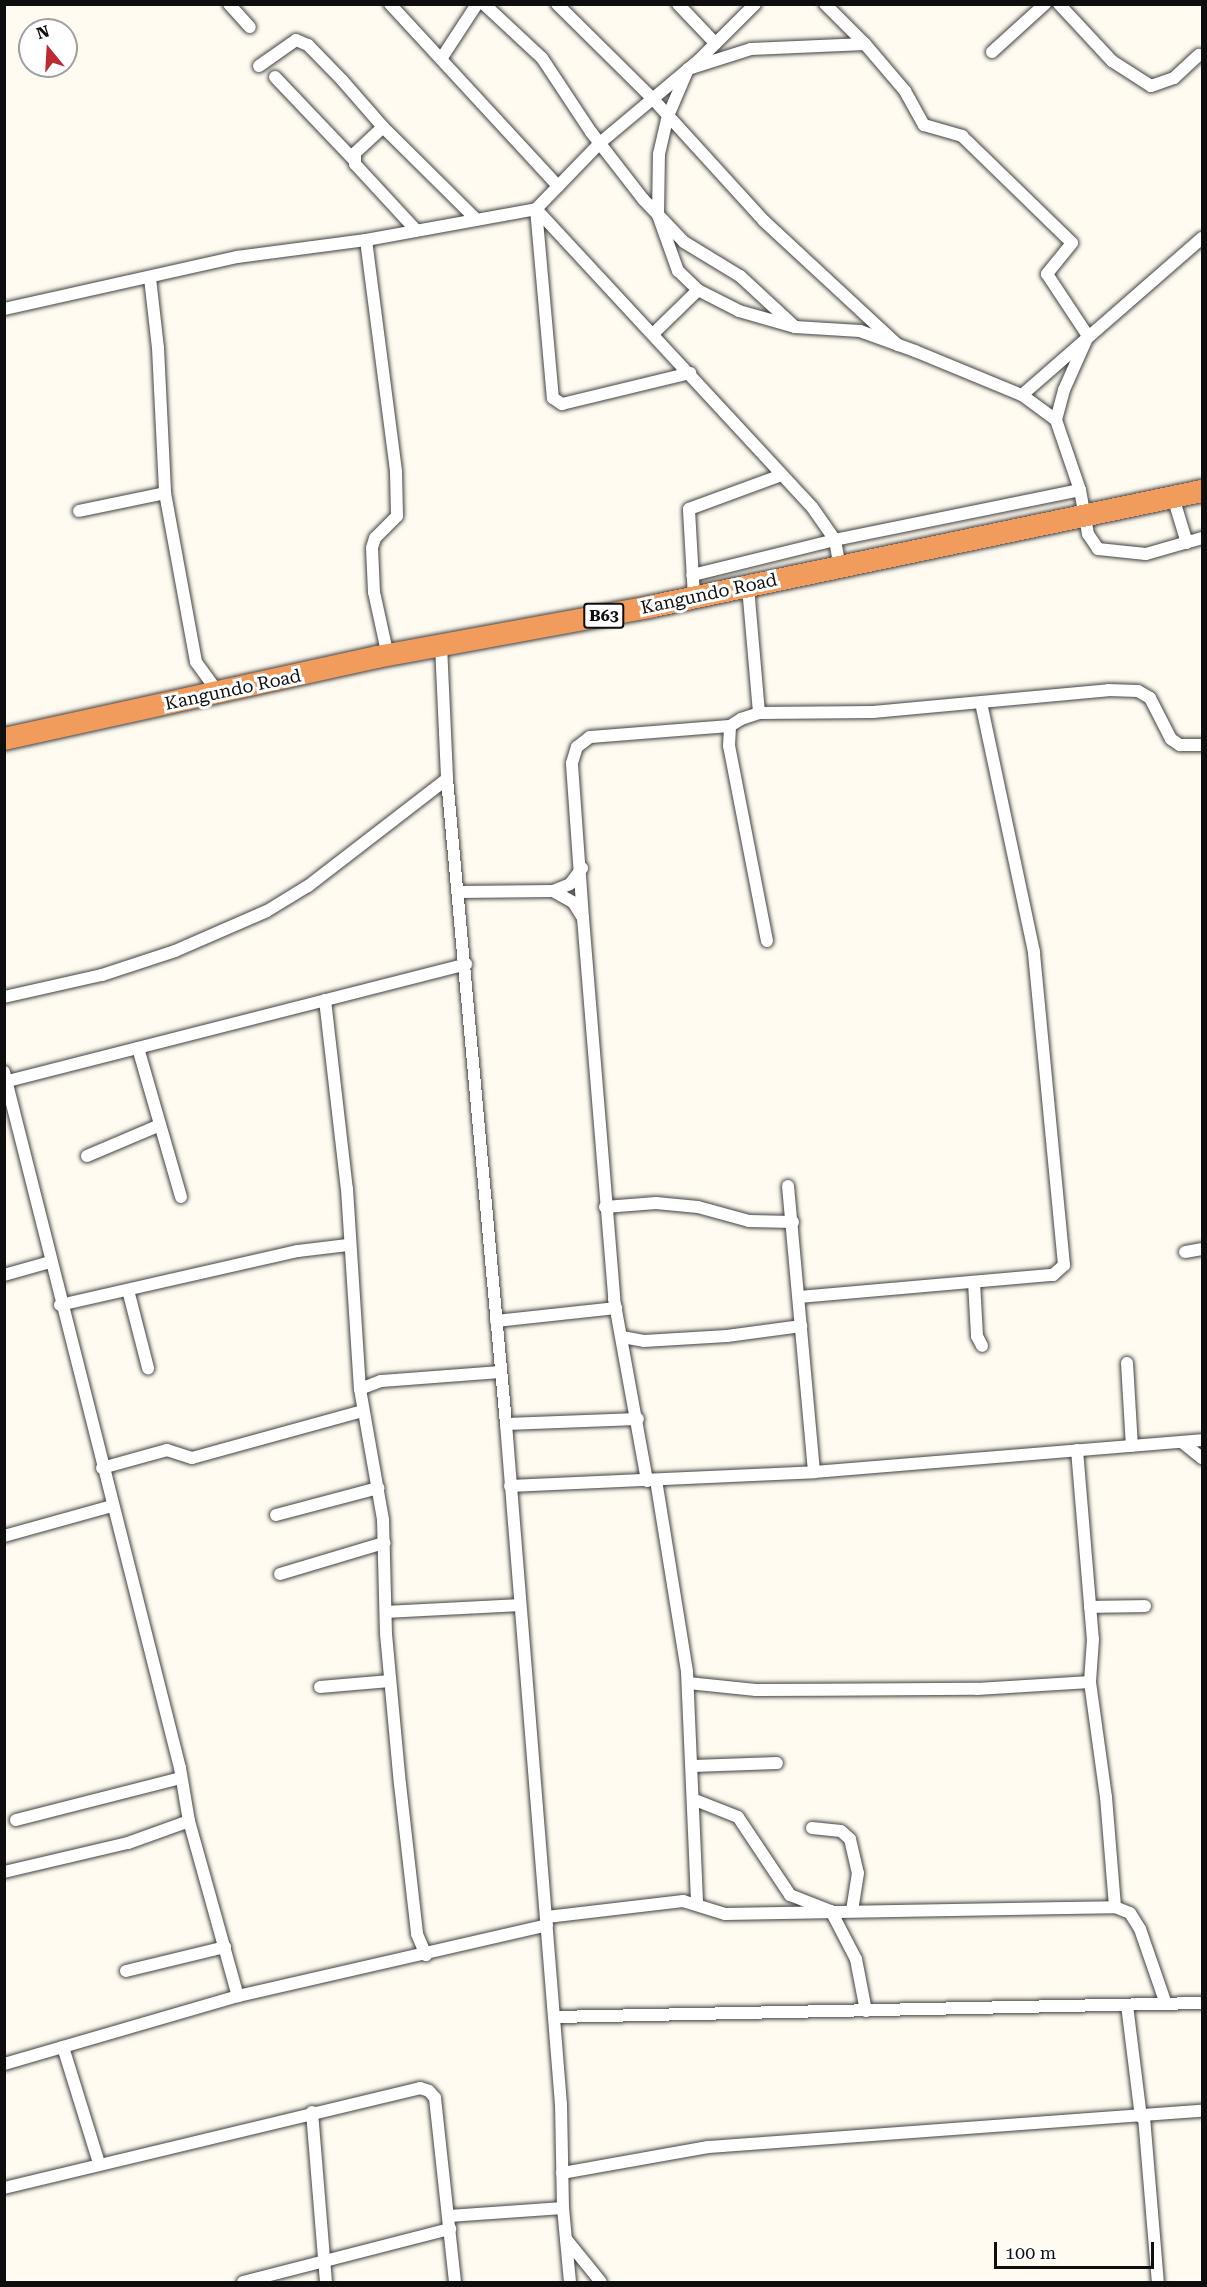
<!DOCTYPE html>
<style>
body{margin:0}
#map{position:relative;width:1207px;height:2287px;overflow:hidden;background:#fffbf0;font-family:"Roboto Serif",serif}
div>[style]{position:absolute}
.roads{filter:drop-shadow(0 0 2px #414141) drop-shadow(0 0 2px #414141)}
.street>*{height:12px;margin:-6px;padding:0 6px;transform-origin:6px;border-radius:6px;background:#fff}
.highway>*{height:22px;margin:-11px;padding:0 11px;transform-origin:11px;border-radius:11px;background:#f19b5c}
span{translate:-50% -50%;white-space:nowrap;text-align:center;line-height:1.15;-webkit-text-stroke:6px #fff;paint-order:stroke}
.shield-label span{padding:2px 4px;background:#fff;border:2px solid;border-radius:4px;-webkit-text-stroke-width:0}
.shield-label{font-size:16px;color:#0e0e0e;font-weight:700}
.street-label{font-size:18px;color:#0e0e0e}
.frame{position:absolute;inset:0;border:6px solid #0e0e0e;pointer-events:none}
.north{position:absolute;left:18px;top:18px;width:60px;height:60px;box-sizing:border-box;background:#fff;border:2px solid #9f9f9f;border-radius:50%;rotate:342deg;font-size:16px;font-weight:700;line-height:24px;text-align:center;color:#0e0e0e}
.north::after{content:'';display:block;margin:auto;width:21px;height:27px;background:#bc2935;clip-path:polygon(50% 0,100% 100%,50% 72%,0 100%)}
.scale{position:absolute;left:994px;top:2242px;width:160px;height:27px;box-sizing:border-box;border:3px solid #0e0e0e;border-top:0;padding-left:8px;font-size:18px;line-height:21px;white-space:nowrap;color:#0e0e0e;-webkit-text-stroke:4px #fff;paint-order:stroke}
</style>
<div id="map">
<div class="roads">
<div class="street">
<div style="left:229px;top:4px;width:31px;rotate:48deg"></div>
<div style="left:390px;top:4px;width:248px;rotate:47.3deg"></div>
<div style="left:484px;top:4px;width:79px;rotate:43deg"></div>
<div style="left:542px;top:58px;width:89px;rotate:56.5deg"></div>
<div style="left:591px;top:132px;width:85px;rotate:52.2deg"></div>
<div style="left:643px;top:199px;width:59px;rotate:46.4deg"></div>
<div style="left:684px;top:242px;width:66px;rotate:31.3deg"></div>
<div style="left:740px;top:276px;width:75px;rotate:42.8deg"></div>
<div style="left:557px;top:4px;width:135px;rotate:44.7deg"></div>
<div style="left:653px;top:99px;width:165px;rotate:47.7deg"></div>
<div style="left:764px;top:221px;width:183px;rotate:42.8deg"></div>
<div style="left:678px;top:4px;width:54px;rotate:46.5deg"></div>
<div style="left:825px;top:4px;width:57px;rotate:45deg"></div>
<div style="left:865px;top:44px;width:62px;rotate:49.6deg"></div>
<div style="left:905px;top:91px;width:39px;rotate:61deg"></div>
<div style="left:924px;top:125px;width:40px;rotate:16deg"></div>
<div style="left:962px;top:136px;width:153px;rotate:44.2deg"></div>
<div style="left:1072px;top:243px;width:40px;rotate:129deg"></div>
<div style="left:1047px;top:274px;width:74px;rotate:56.5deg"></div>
<div style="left:1088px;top:336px;width:59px;rotate:114deg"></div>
<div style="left:1064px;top:390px;width:31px;rotate:105deg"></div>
<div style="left:1056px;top:420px;width:74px;rotate:71.1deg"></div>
<div style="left:1080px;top:490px;width:250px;rotate:168.5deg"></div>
<div style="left:835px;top:540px;width:27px;rotate:80deg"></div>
<div style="left:1059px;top:4px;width:78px;rotate:47.1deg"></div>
<div style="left:1112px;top:61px;width:46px;rotate:32.7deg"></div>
<div style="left:1151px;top:86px;width:24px;rotate:-19deg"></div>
<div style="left:1174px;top:78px;width:34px;rotate:-43deg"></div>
<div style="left:992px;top:52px;width:72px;rotate:-42.2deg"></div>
<div style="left:441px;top:59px;width:66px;rotate:-56.8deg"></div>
<div style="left:259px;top:66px;width:45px;rotate:-35.1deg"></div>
<div style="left:296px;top:40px;width:13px;rotate:23deg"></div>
<div style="left:308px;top:45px;width:49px;rotate:45.8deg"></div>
<div style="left:342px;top:80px;width:62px;rotate:48.9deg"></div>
<div style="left:383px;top:127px;width:38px;rotate:137deg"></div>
<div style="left:355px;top:153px;width:11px;rotate:90deg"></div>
<div style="left:355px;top:164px;width:90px;rotate:47.3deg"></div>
<div style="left:275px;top:77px;width:113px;rotate:46.4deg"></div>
<div style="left:383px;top:127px;width:131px;rotate:44.7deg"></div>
<div style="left:536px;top:209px;width:406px;rotate:47.2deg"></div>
<div style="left:812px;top:507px;width:40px;rotate:55.1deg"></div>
<div style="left:835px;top:540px;width:147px;rotate:166.2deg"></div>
<div style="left:536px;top:209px;width:190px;rotate:84.9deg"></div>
<div style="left:553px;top:398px;width:11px;rotate:34deg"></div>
<div style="left:562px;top:404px;width:132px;rotate:-13.6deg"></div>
<div style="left:366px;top:240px;width:234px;rotate:82.6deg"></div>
<div style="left:396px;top:472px;width:44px;rotate:88.7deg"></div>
<div style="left:397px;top:516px;width:31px;rotate:135deg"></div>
<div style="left:375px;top:538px;width:10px;rotate:107deg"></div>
<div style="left:372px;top:548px;width:44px;rotate:87.4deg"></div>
<div style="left:374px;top:592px;width:66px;rotate:77.7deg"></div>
<div style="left:150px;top:278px;width:70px;rotate:83.5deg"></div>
<div style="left:158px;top:348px;width:145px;rotate:87.2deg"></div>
<div style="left:165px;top:493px;width:172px;rotate:79.6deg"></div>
<div style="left:196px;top:662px;width:39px;rotate:54deg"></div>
<div style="left:698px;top:290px;width:28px;rotate:-136deg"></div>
<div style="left:678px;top:271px;width:59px;rotate:-109.7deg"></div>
<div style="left:658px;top:215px;width:61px;rotate:-89.1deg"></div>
<div style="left:659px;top:154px;width:39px;rotate:-77deg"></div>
<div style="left:668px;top:116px;width:51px;rotate:-66.9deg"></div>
<div style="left:688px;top:69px;width:66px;rotate:-17.6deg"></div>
<div style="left:751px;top:49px;width:114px;rotate:-2.5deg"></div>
<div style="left:4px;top:309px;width:239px;rotate:-12.6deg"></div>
<div style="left:237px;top:257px;width:130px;rotate:-7.5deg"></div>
<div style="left:366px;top:240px;width:173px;rotate:-10.3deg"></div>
<div style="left:536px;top:209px;width:93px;rotate:-45.9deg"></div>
<div style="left:601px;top:142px;width:128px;rotate:-39.9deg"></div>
<div style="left:699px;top:60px;width:79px;rotate:-45deg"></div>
<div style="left:655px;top:332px;width:60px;rotate:-44.3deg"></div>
<div style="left:698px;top:290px;width:46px;rotate:27.1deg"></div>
<div style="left:739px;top:311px;width:58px;rotate:15.9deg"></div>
<div style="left:795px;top:327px;width:65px;rotate:3.5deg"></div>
<div style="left:860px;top:331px;width:59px;rotate:20deg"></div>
<div style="left:915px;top:351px;width:116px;rotate:22.4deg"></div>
<div style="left:1022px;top:395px;width:42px;rotate:36.3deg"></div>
<div style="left:1022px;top:395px;width:239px;rotate:-41.1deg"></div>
<div style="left:1080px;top:490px;width:45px;rotate:79.7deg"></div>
<div style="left:1088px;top:534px;width:18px;rotate:56deg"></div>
<div style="left:1098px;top:549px;width:48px;rotate:5.9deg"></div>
<div style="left:1146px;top:554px;width:58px;rotate:-15.9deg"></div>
<div style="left:1173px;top:497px;width:48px;rotate:73.1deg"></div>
<div style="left:79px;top:511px;width:88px;rotate:-11.8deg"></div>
<div style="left:748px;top:587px;width:126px;rotate:85deg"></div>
<div style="left:694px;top:597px;width:88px;rotate:-93.3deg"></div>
<div style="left:689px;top:509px;width:99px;rotate:-20.1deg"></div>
<div style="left:441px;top:645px;width:134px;rotate:87.4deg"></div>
<div style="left:447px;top:779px;width:648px;rotate:84.77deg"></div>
<div style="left:506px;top:1424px;width:682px;rotate:85.38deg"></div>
<div style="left:561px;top:2104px;width:104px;rotate:88.9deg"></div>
<div style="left:563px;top:2208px;width:74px;rotate:84.6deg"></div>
<div style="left:553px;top:891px;width:18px;rotate:-22deg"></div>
<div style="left:570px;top:884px;width:20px;rotate:-53deg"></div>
<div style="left:459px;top:892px;width:94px;rotate:-0.6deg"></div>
<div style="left:553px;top:891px;width:23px;rotate:29deg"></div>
<div style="left:573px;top:902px;width:19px;rotate:58deg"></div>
<div style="left:583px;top:918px;width:382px;rotate:85.3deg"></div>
<div style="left:614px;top:1299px;width:185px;rotate:79.7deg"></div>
<div style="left:583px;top:918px;width:155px;rotate:-94.1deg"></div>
<div style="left:572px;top:763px;width:17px;rotate:-73deg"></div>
<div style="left:577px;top:747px;width:16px;rotate:-38deg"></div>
<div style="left:590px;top:737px;width:140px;rotate:-4.5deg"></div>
<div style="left:767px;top:941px;width:199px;rotate:-101deg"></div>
<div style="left:729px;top:746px;width:20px;rotate:-87deg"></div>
<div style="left:730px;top:726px;width:13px;rotate:-32deg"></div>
<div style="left:741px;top:719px;width:19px;rotate:-18deg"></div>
<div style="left:759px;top:713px;width:114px;rotate:-0.5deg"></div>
<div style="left:873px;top:712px;width:236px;rotate:-5.3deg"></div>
<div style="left:1108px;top:690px;width:30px;rotate:2deg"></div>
<div style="left:1138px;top:691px;width:14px;rotate:30deg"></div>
<div style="left:1150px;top:698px;width:46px;rotate:62.9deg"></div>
<div style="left:1171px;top:739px;width:11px;rotate:34deg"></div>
<div style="left:1180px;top:745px;width:22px"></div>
<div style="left:4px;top:997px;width:100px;rotate:-12.7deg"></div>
<div style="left:102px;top:975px;width:77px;rotate:-18.2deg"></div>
<div style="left:175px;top:951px;width:100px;rotate:-23.5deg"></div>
<div style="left:267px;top:911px;width:48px;rotate:-31.4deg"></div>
<div style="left:308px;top:886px;width:175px;rotate:-37.6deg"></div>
<div style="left:325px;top:1000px;width:190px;rotate:83.4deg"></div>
<div style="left:347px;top:1189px;width:200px;rotate:86.3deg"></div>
<div style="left:360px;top:1389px;width:133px;rotate:80deg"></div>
<div style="left:383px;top:1520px;width:114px;rotate:88.5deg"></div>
<div style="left:386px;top:1634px;width:151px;rotate:84.7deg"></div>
<div style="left:400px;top:1784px;width:151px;rotate:83.5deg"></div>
<div style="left:417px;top:1934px;width:23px;rotate:67deg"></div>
<div style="left:138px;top:1048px;width:155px;rotate:73.9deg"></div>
<div style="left:4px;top:1072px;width:718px;rotate:75.81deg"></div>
<div style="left:180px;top:1768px;width:54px;rotate:80.4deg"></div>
<div style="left:189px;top:1821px;width:182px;rotate:74.4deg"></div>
<div style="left:4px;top:1082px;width:477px;rotate:-14.3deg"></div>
<div style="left:87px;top:1156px;width:79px;rotate:-23deg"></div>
<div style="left:788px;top:1186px;width:287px;rotate:84.8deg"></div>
<div style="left:605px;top:1207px;width:51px;rotate:-4.5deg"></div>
<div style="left:656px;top:1203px;width:42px;rotate:5.4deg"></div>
<div style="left:698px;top:1207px;width:53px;rotate:15.4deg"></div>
<div style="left:749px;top:1221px;width:44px;rotate:1.3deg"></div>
<div style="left:1185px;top:1252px;width:17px;rotate:-10deg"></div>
<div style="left:4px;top:1275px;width:48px;rotate:-15.8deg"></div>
<div style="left:974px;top:1282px;width:54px;rotate:86.8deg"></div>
<div style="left:977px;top:1336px;width:11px;rotate:63deg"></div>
<div style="left:128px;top:1290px;width:81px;rotate:75.6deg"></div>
<div style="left:799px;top:1297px;width:255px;rotate:-5deg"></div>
<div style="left:1053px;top:1275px;width:15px;rotate:-42deg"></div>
<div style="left:1064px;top:1265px;width:314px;rotate:-95.5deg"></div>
<div style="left:1034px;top:952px;width:255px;rotate:-102deg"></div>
<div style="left:60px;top:1305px;width:244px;rotate:-12.8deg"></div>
<div style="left:298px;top:1251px;width:50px;rotate:-6.8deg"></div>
<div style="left:496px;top:1321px;width:121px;rotate:-6.2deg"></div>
<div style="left:622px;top:1337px;width:22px;rotate:10deg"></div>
<div style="left:644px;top:1341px;width:83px;rotate:-3.4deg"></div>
<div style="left:727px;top:1336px;width:75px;rotate:-7.7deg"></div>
<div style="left:1127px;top:1363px;width:83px;rotate:86.6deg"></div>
<div style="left:360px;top:1389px;width:22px;rotate:-21deg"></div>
<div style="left:381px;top:1381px;width:120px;rotate:-4.3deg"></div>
<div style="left:506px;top:1424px;width:132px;rotate:-2.2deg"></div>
<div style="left:1182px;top:1442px;width:26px;rotate:39deg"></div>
<div style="left:1077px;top:1450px;width:190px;rotate:85.2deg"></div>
<div style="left:1093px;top:1639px;width:43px;rotate:94deg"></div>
<div style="left:1090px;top:1682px;width:116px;rotate:82.1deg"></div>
<div style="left:1106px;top:1797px;width:110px;rotate:85.3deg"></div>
<div style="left:102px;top:1468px;width:67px;rotate:-15.5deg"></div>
<div style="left:167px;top:1450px;width:26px;rotate:18deg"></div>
<div style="left:192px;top:1458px;width:177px;rotate:-15.4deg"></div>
<div style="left:656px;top:1480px;width:194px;rotate:80.8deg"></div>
<div style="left:687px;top:1672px;width:233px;rotate:87.5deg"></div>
<div style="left:510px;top:1486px;width:304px;rotate:-2.6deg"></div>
<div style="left:814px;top:1472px;width:389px;rotate:-4.7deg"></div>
<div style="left:276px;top:1515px;width:106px;rotate:-14.8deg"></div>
<div style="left:4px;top:1536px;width:112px;rotate:-15.5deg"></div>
<div style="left:280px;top:1574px;width:109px;rotate:-16.6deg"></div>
<div style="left:1090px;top:1607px;width:55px;rotate:-1deg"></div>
<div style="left:386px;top:1612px;width:134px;rotate:-3deg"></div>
<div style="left:688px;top:1683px;width:68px;rotate:5.9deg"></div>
<div style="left:756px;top:1690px;width:221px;rotate:-0.3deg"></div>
<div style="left:977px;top:1689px;width:113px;rotate:-3.5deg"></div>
<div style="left:320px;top:1687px;width:70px;rotate:-4.9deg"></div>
<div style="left:693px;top:1766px;width:84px;rotate:-2deg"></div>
<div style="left:695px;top:1800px;width:46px;rotate:21.6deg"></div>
<div style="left:738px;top:1817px;width:94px;rotate:56.3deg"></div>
<div style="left:790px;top:1895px;width:44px;rotate:21.3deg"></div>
<div style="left:831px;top:1911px;width:54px;rotate:62.5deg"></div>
<div style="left:856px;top:1959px;width:53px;rotate:79.1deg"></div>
<div style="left:16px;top:1820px;width:170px;rotate:-14.3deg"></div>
<div style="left:812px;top:1828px;width:29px;rotate:6deg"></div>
<div style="left:841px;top:1831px;width:12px;rotate:42deg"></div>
<div style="left:850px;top:1839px;width:35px;rotate:77deg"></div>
<div style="left:858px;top:1873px;width:38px;rotate:99deg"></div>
<div style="left:4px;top:1872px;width:127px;rotate:-13.2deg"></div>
<div style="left:128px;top:1843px;width:65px;rotate:-19.8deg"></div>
<div style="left:547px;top:1917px;width:137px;rotate:-6.7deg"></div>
<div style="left:683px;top:1901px;width:44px;rotate:17.2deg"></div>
<div style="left:725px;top:1914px;width:390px;rotate:-1deg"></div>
<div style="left:1115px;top:1907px;width:16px;rotate:22deg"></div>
<div style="left:1130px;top:1913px;width:19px;rotate:58deg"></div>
<div style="left:1140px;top:1929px;width:79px;rotate:70.9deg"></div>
<div style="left:126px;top:1971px;width:102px;rotate:-13.6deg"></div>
<div style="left:1127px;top:2005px;width:113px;rotate:82.9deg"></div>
<div style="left:554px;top:2017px;width:648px;rotate:-1.24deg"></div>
<div style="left:63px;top:2047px;width:121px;rotate:72.8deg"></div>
<div style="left:4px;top:2064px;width:244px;rotate:-16.2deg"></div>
<div style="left:238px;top:1996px;width:317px;rotate:-12.9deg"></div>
<div style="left:312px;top:2112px;width:171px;rotate:85.3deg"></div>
<div style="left:1144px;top:2117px;width:166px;rotate:85.2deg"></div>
<div style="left:562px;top:2173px;width:148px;rotate:-10.1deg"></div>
<div style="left:708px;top:2147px;width:495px;rotate:-4.2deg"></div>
<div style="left:4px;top:2188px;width:428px;rotate:-13.5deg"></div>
<div style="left:420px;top:2088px;width:9px;rotate:18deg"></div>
<div style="left:429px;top:2091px;width:9px;rotate:49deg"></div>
<div style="left:435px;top:2098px;width:185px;rotate:83.8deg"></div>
<div style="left:449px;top:2216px;width:114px;rotate:-4deg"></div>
<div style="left:566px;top:2239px;width:55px;rotate:50.9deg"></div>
<div style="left:243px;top:2282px;width:214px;rotate:-14.4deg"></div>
</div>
<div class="highway">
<div style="left:4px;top:739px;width:382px;rotate:-12.4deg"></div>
<div style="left:377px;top:657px;width:277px;rotate:-10.4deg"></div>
<div style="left:649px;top:607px;width:565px;rotate:-11.85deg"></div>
</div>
</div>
<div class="shield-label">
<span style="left:604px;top:616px">B63</span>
</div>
<div class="street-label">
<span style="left:709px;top:594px;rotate:-12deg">Kangundo Road</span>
<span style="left:233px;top:690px;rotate:-12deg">Kangundo Road</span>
</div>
<div class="frame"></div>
<div class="north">N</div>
<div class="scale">100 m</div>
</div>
